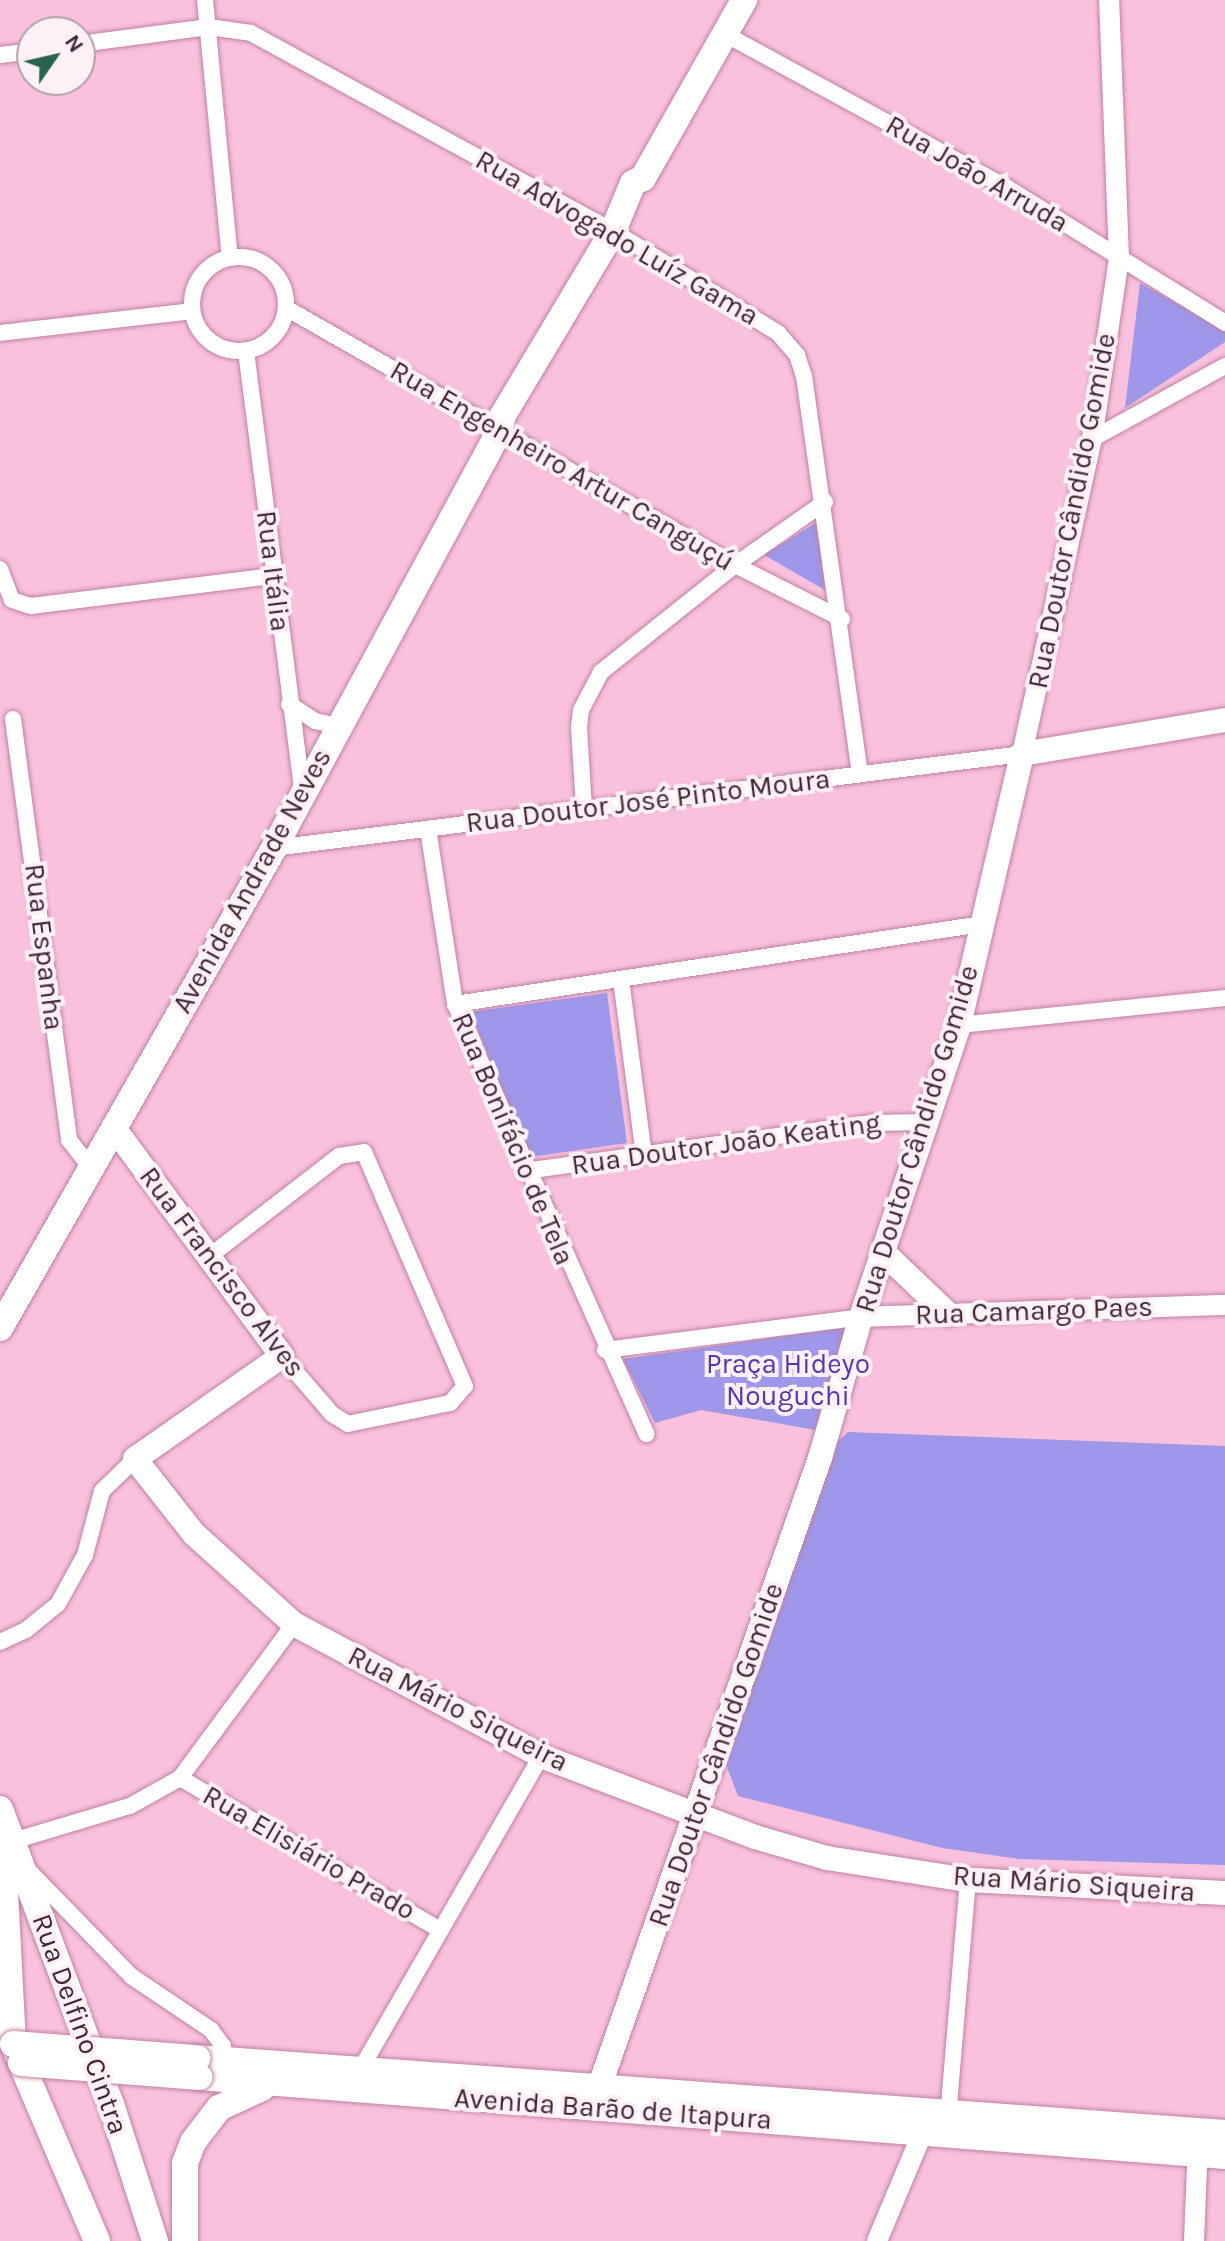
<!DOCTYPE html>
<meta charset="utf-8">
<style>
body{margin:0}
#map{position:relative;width:1225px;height:2241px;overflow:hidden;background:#f9c1dd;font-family:Karla,sans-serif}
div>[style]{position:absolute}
.green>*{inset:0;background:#9e97ea}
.roads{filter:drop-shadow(0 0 2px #c281a4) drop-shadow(0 0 2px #c281a4)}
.minor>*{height:16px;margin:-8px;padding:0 8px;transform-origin:8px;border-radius:8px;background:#fff}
.minor>.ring{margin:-8px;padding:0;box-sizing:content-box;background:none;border:16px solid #fff;border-radius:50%}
.tertiary>*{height:20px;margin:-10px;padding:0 10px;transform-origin:10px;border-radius:10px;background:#fff}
.secondary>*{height:24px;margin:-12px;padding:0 12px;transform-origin:12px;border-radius:12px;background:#fff}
.primary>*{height:26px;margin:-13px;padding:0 13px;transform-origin:13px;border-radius:13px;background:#fff}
.bridges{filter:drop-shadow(0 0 2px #c281a4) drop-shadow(0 0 2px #c281a4)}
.primary-bridge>*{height:26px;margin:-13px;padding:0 13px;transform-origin:13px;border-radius:13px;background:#fff}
span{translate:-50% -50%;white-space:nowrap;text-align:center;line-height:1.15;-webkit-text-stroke:8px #fef0f7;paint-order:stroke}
.street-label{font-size:28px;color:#412634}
.park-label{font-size:28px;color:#5239af}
.north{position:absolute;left:16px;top:16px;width:80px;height:80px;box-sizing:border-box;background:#fef0f7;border:2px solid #b29fa9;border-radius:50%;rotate:56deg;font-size:22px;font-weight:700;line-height:32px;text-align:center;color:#412634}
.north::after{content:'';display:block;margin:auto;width:28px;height:36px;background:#28634e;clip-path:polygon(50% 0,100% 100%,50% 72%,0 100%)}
</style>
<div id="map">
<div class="green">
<div style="clip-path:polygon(1140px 283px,1225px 330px,1225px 342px,1125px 408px)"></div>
<div style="clip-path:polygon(817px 522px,825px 590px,764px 555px)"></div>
<div style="clip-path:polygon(607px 993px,627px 1143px,530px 1157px,470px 1012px)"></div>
<div style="clip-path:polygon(855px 1326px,816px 1430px,701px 1410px,655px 1423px,623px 1359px)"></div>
<div style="clip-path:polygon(848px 1432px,1225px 1446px,1225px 1865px,1019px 1859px,942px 1848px,738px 1796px,725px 1762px,820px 1458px)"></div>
</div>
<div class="roads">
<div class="minor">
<div style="left:205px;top:0;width:259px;rotate:84.5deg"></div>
<div style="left:725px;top:34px;width:320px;rotate:28.6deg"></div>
<div style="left:1006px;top:187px;width:258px;rotate:31.8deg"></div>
<div style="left:80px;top:44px;width:130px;rotate:-7.5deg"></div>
<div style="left:209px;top:27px;width:42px;rotate:8.1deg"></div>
<div style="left:251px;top:33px;width:413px;rotate:28.7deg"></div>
<div style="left:613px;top:231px;width:194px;rotate:31.7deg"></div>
<div style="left:778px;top:333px;width:29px;rotate:49deg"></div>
<div style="left:797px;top:355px;width:22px;rotate:72deg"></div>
<div style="left:804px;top:376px;width:402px;rotate:82deg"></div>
<div style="left:0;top:55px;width:32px;rotate:-7deg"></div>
<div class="ring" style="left:192px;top:257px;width:78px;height:78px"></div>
<div style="left:286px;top:308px;width:517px;rotate:29.79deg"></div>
<div style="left:735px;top:565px;width:120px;rotate:26.8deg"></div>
<div style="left:0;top:333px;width:193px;rotate:-6.5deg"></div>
<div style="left:246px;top:351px;width:444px;rotate:82.7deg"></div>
<div style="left:1092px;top:439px;width:152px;rotate:-28.8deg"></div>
<div style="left:0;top:569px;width:33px;rotate:69deg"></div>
<div style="left:12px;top:600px;width:20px;rotate:18deg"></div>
<div style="left:31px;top:606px;width:244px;rotate:-7.1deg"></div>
<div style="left:289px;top:704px;width:31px;rotate:33deg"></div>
<div style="left:315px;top:721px;width:25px;rotate:12deg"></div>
<div style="left:13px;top:719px;width:425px;rotate:82.4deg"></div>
<div style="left:69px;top:1140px;width:36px;rotate:52deg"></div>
<div style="left:584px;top:809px;width:81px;rotate:-93.5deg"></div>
<div style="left:579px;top:728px;width:18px;rotate:-84deg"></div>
<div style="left:581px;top:710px;width:43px;rotate:-62.2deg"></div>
<div style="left:601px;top:672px;width:171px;rotate:-38.6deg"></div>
<div style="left:735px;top:565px;width:110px;rotate:-35deg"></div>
<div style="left:428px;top:829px;width:177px;rotate:81.2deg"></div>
<div style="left:455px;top:1004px;width:471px;rotate:66deg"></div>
<div style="left:274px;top:848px;width:754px;rotate:-7.16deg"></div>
<div style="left:621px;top:979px;width:177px;rotate:82.6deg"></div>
<div style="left:455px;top:1004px;width:533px;rotate:-8.63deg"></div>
<div style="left:959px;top:1025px;width:267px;rotate:-5.8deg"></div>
<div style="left:525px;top:1171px;width:350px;rotate:-7.9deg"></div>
<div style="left:872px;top:1123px;width:55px;rotate:-1deg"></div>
<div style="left:211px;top:1255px;width:162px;rotate:-37.7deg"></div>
<div style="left:339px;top:1156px;width:25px;rotate:-9deg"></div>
<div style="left:364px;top:1152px;width:255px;rotate:66.7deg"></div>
<div style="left:465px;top:1386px;width:23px;rotate:131deg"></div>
<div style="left:450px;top:1403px;width:104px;rotate:168.4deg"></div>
<div style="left:348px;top:1424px;width:19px;rotate:-148deg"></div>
<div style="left:332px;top:1414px;width:77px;rotate:-130.8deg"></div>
<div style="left:605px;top:1350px;width:258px;rotate:-7.3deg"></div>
<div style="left:0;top:1642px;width:29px;rotate:-25deg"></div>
<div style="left:26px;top:1630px;width:41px;rotate:-39.1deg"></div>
<div style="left:58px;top:1604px;width:56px;rotate:-61.1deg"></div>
<div style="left:85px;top:1555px;width:66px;rotate:-75.1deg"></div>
<div style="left:102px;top:1491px;width:46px;rotate:-44.1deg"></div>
<div style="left:180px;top:1778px;width:298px;rotate:30.3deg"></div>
<div style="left:13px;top:1841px;width:122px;rotate:-16.7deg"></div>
<div style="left:130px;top:1806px;width:57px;rotate:-29.2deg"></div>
<div style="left:180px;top:1778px;width:192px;rotate:-53.5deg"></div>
<div style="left:31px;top:1873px;width:144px;rotate:45.8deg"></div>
<div style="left:131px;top:1976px;width:97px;rotate:34deg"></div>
<div style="left:211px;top:2030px;width:20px;rotate:53deg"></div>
<div style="left:223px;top:2046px;width:14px;rotate:90deg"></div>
<div style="left:360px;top:2070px;width:362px;rotate:-60deg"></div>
<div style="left:948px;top:2117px;width:238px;rotate:-85.2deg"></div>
</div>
<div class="tertiary">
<div style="left:1022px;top:754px;width:323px;rotate:-77.5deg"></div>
<div style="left:1092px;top:439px;width:183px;rotate:-81.5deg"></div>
<div style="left:1119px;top:258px;width:258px;rotate:-92.2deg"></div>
<div style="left:861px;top:1317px;width:364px;rotate:-1.9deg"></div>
<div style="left:877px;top:2241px;width:116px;rotate:-67.2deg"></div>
<div style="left:1194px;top:2241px;width:100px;rotate:-87.7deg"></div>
</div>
<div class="secondary">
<div style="left:114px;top:1128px;width:283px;rotate:53.6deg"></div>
<div style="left:282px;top:1356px;width:179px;rotate:145deg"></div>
<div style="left:135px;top:1459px;width:95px;rotate:51.8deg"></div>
<div style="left:194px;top:1534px;width:135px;rotate:42deg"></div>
<div style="left:294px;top:1624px;width:280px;rotate:28.1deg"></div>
<div style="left:541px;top:1756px;width:229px;rotate:20.7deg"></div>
<div style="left:755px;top:1837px;width:75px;rotate:16.3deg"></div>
<div style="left:827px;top:1858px;width:143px;rotate:8.9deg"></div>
<div style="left:968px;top:1880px;width:257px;rotate:2.9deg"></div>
<div style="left:883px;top:1252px;width:90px;rotate:43.6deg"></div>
<div style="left:593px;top:2105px;width:686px;rotate:-70.67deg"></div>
<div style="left:820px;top:1458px;width:147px;rotate:-73.8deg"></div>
<div style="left:861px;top:1317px;width:308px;rotate:-71.4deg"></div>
<div style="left:959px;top:1025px;width:278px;rotate:-76.9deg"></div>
<div style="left:1022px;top:754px;width:206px;rotate:-9.5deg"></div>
</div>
<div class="primary">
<div style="left:0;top:1328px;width:553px;rotate:-60.28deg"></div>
<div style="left:274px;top:848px;width:473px;rotate:-61.6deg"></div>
<div style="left:499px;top:432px;width:17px;rotate:-77deg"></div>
<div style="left:503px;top:415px;width:214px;rotate:-59.1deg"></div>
<div style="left:613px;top:231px;width:52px;rotate:-67.4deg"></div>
<div style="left:633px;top:183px;width:11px;rotate:-27deg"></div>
<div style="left:643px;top:178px;width:205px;rotate:-60.4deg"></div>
<div style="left:0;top:1809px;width:315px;rotate:69.4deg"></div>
<div style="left:111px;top:2104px;width:144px;rotate:72.2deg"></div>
<div style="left:2px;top:1834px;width:210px;rotate:87deg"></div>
<div style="left:13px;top:2044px;width:214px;rotate:66.9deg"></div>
<div style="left:197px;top:2058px;width:1031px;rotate:4.17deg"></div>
<div style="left:199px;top:2077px;width:1029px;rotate:4.4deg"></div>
<div style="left:185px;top:2241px;width:78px;rotate:-90deg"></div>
<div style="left:185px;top:2163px;width:22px;rotate:-69deg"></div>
<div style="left:193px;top:2142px;width:43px;rotate:-52.6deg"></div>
<div style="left:219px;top:2108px;width:47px;rotate:-24.9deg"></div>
</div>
</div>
<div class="bridges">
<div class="primary-bridge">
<div style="left:13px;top:2044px;width:185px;rotate:4.4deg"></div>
<div style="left:21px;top:2063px;width:179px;rotate:4.5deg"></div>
</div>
</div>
<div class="street-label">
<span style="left:977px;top:174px;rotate:30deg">Rua João Arruda</span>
<span style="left:617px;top:238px;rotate:30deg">Rua Advogado Luíz Gama</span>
<span style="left:562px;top:466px;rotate:30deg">Rua Engenheiro Artur Canguçú</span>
<span style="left:1072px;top:511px;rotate:-79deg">Rua Doutor Cândido Gomide</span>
<span style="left:273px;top:571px;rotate:83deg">Rua Itália</span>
<span style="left:648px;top:801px;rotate:-7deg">Rua Doutor José Pinto Moura</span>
<span style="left:252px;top:881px;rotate:-61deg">Avenida Andrade Neves</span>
<span style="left:44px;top:947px;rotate:83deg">Rua Espanha</span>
<span style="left:513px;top:1139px;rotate:67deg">Rua Bonifácio de Tela</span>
<span style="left:917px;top:1139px;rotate:-73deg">Rua Doutor Cândido Gomide</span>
<span style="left:726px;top:1144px;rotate:-8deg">Rua Doutor João Keating</span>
<span style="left:222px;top:1272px;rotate:53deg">Rua Francisco Alves</span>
<span style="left:1034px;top:1311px;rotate:-2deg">Rua Camargo Paes</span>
<span style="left:458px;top:1709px;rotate:27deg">Rua Mário Siqueira</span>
<span style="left:716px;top:1755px;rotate:-71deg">Rua Doutor Cândido Gomide</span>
<span style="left:309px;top:1853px;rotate:30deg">Rua Elisiário Prado</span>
<span style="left:1074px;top:1884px;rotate:4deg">Rua Mário Siqueira</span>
<span style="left:80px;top:2024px;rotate:70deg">Rua Delfino Cintra</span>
<span style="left:613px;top:2109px;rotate:4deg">Avenida Barão de Itapura</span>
</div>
<div class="park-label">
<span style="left:788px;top:1380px">Praça Hideyo<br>Nouguchi</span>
</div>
<div class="north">N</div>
</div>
